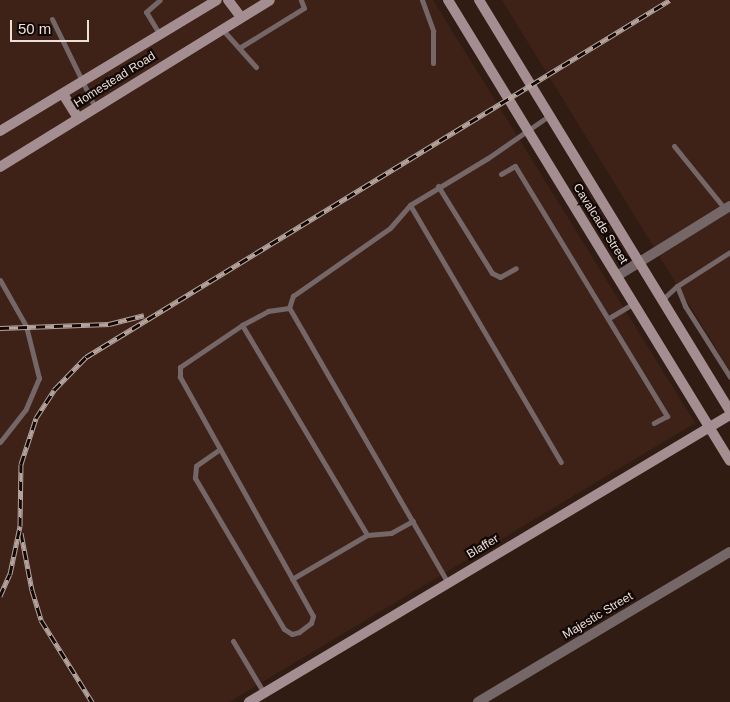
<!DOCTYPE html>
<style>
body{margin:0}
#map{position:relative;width:730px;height:702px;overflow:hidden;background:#311c14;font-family:Helvetica,sans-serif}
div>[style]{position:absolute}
.built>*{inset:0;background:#3e2218}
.lane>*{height:5px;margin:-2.5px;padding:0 2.5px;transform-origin:2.5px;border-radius:2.5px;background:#756768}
.street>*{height:10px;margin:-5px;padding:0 5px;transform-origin:5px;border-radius:5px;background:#756768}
.secondary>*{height:10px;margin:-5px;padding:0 5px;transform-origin:5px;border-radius:5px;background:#a58e91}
.rail>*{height:5px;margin-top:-2.5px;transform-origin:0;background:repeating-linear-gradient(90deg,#120906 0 9px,#b4a49e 0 18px);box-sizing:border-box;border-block:1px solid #b4a49e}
span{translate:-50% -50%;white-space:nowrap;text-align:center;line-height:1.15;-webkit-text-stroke:4.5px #120906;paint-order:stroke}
.street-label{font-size:12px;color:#eddfd9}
.scale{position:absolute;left:10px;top:20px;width:79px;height:22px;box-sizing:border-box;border:2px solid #eddfd9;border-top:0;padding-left:6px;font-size:15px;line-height:18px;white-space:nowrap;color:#eddfd9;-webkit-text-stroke:4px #120906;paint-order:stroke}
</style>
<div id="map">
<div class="built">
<div style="clip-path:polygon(0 0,433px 0,695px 423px,229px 702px,0 702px)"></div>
<div style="clip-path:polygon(502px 0,730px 0,730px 371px)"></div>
</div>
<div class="lane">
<div style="left:422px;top:0;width:33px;rotate:70deg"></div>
<div style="left:433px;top:31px;width:32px;rotate:90deg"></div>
<div style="left:52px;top:19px;width:98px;rotate:64deg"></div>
<div style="left:222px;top:29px;width:51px;rotate:48.2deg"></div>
<div style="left:160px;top:35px;width:27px;rotate:-121deg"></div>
<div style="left:146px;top:12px;width:18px;rotate:-41deg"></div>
<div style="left:239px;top:48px;width:76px;rotate:-31.6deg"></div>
<div style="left:304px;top:8px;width:9px;rotate:-111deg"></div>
<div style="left:674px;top:146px;width:81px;rotate:51deg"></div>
<div style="left:501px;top:174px;width:16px;rotate:-30deg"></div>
<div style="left:515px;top:166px;width:293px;rotate:58.7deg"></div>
<div style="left:667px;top:416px;width:15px;rotate:152deg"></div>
<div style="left:438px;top:186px;width:102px;rotate:58.2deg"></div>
<div style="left:492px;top:273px;width:9px;rotate:27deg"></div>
<div style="left:500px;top:277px;width:18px;rotate:-29deg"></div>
<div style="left:410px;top:205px;width:298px;rotate:59.6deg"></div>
<div style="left:730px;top:252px;width:63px;rotate:147.3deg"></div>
<div style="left:677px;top:286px;width:22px;rotate:68deg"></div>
<div style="left:685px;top:306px;width:84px;rotate:57.6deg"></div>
<div style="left:0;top:280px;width:53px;rotate:60.5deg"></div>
<div style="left:26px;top:326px;width:54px;rotate:76deg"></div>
<div style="left:39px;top:378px;width:34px;rotate:113deg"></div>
<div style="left:26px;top:409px;width:42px;rotate:128.2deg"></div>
<div style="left:663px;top:299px;width:19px;rotate:-43deg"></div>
<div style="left:609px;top:318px;width:29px;rotate:-31deg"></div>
<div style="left:242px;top:325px;width:244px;rotate:59.2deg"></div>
<div style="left:367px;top:535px;width:87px;rotate:149.6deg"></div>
<div style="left:220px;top:449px;width:29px;rotate:145deg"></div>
<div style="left:196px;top:466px;width:12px;rotate:95deg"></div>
<div style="left:195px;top:478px;width:175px;rotate:59.5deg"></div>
<div style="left:284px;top:629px;width:9px;rotate:32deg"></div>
<div style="left:292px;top:634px;width:7px;rotate:-16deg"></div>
<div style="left:299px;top:632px;width:15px;rotate:-37deg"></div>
<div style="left:311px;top:623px;width:7px;rotate:-74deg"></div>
<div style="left:313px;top:616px;width:274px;rotate:-119.1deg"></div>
<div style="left:180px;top:377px;width:10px;rotate:-90deg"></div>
<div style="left:180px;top:367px;width:75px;rotate:-34.1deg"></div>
<div style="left:242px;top:325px;width:30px;rotate:-28deg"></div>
<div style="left:268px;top:311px;width:21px;rotate:-8deg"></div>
<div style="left:367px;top:535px;width:24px;rotate:-5deg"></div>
<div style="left:391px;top:533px;width:25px;rotate:-29deg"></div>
<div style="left:448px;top:583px;width:318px;rotate:-120deg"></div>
<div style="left:289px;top:308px;width:13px;rotate:-72deg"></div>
<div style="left:293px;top:296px;width:118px;rotate:-35deg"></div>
<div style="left:390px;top:228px;width:30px;rotate:-49deg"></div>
<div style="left:410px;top:205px;width:91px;rotate:-31.1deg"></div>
<div style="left:488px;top:158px;width:75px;rotate:-34.7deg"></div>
<div style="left:233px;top:641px;width:61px;rotate:59.2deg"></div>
</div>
<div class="street">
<div style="left:617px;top:276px;width:133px;rotate:-31.8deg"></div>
<div style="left:478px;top:702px;width:293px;rotate:-30.8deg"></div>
</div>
<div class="secondary">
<div style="left:228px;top:0;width:21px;rotate:53deg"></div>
<div style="left:448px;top:0;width:540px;rotate:58.55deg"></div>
<div style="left:479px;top:0;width:482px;rotate:58.6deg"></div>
<div style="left:63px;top:94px;width:28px;rotate:58deg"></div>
<div style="left:0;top:131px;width:253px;rotate:-31.1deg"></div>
<div style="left:0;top:167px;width:317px;rotate:-31.7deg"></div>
<div style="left:249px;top:702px;width:560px;rotate:-30.82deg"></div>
</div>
<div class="rail">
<div style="left:0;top:328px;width:109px;rotate:-2.1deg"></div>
<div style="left:109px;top:324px;width:36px;rotate:-14deg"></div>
<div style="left:21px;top:533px;width:58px;rotate:79.1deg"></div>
<div style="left:32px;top:590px;width:31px;rotate:73deg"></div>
<div style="left:41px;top:620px;width:97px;rotate:58.1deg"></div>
<div style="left:0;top:596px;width:24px;rotate:-66deg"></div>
<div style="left:10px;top:574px;width:49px;rotate:-78.2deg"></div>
<div style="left:20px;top:526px;width:62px;rotate:-89.1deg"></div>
<div style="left:21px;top:464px;width:48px;rotate:-71.9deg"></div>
<div style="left:36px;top:418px;width:33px;rotate:-57deg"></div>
<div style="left:54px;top:390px;width:46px;rotate:-45.9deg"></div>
<div style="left:86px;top:357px;width:684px;rotate:-31.44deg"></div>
</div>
<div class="street-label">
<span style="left:115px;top:80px;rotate:-32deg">Homestead Road</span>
<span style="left:600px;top:224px;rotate:58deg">Cavalcade Street</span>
<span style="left:483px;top:547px;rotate:-31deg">Blaffer</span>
<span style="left:598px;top:616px;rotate:-31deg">Majestic Street</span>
</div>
<div class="scale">50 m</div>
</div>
